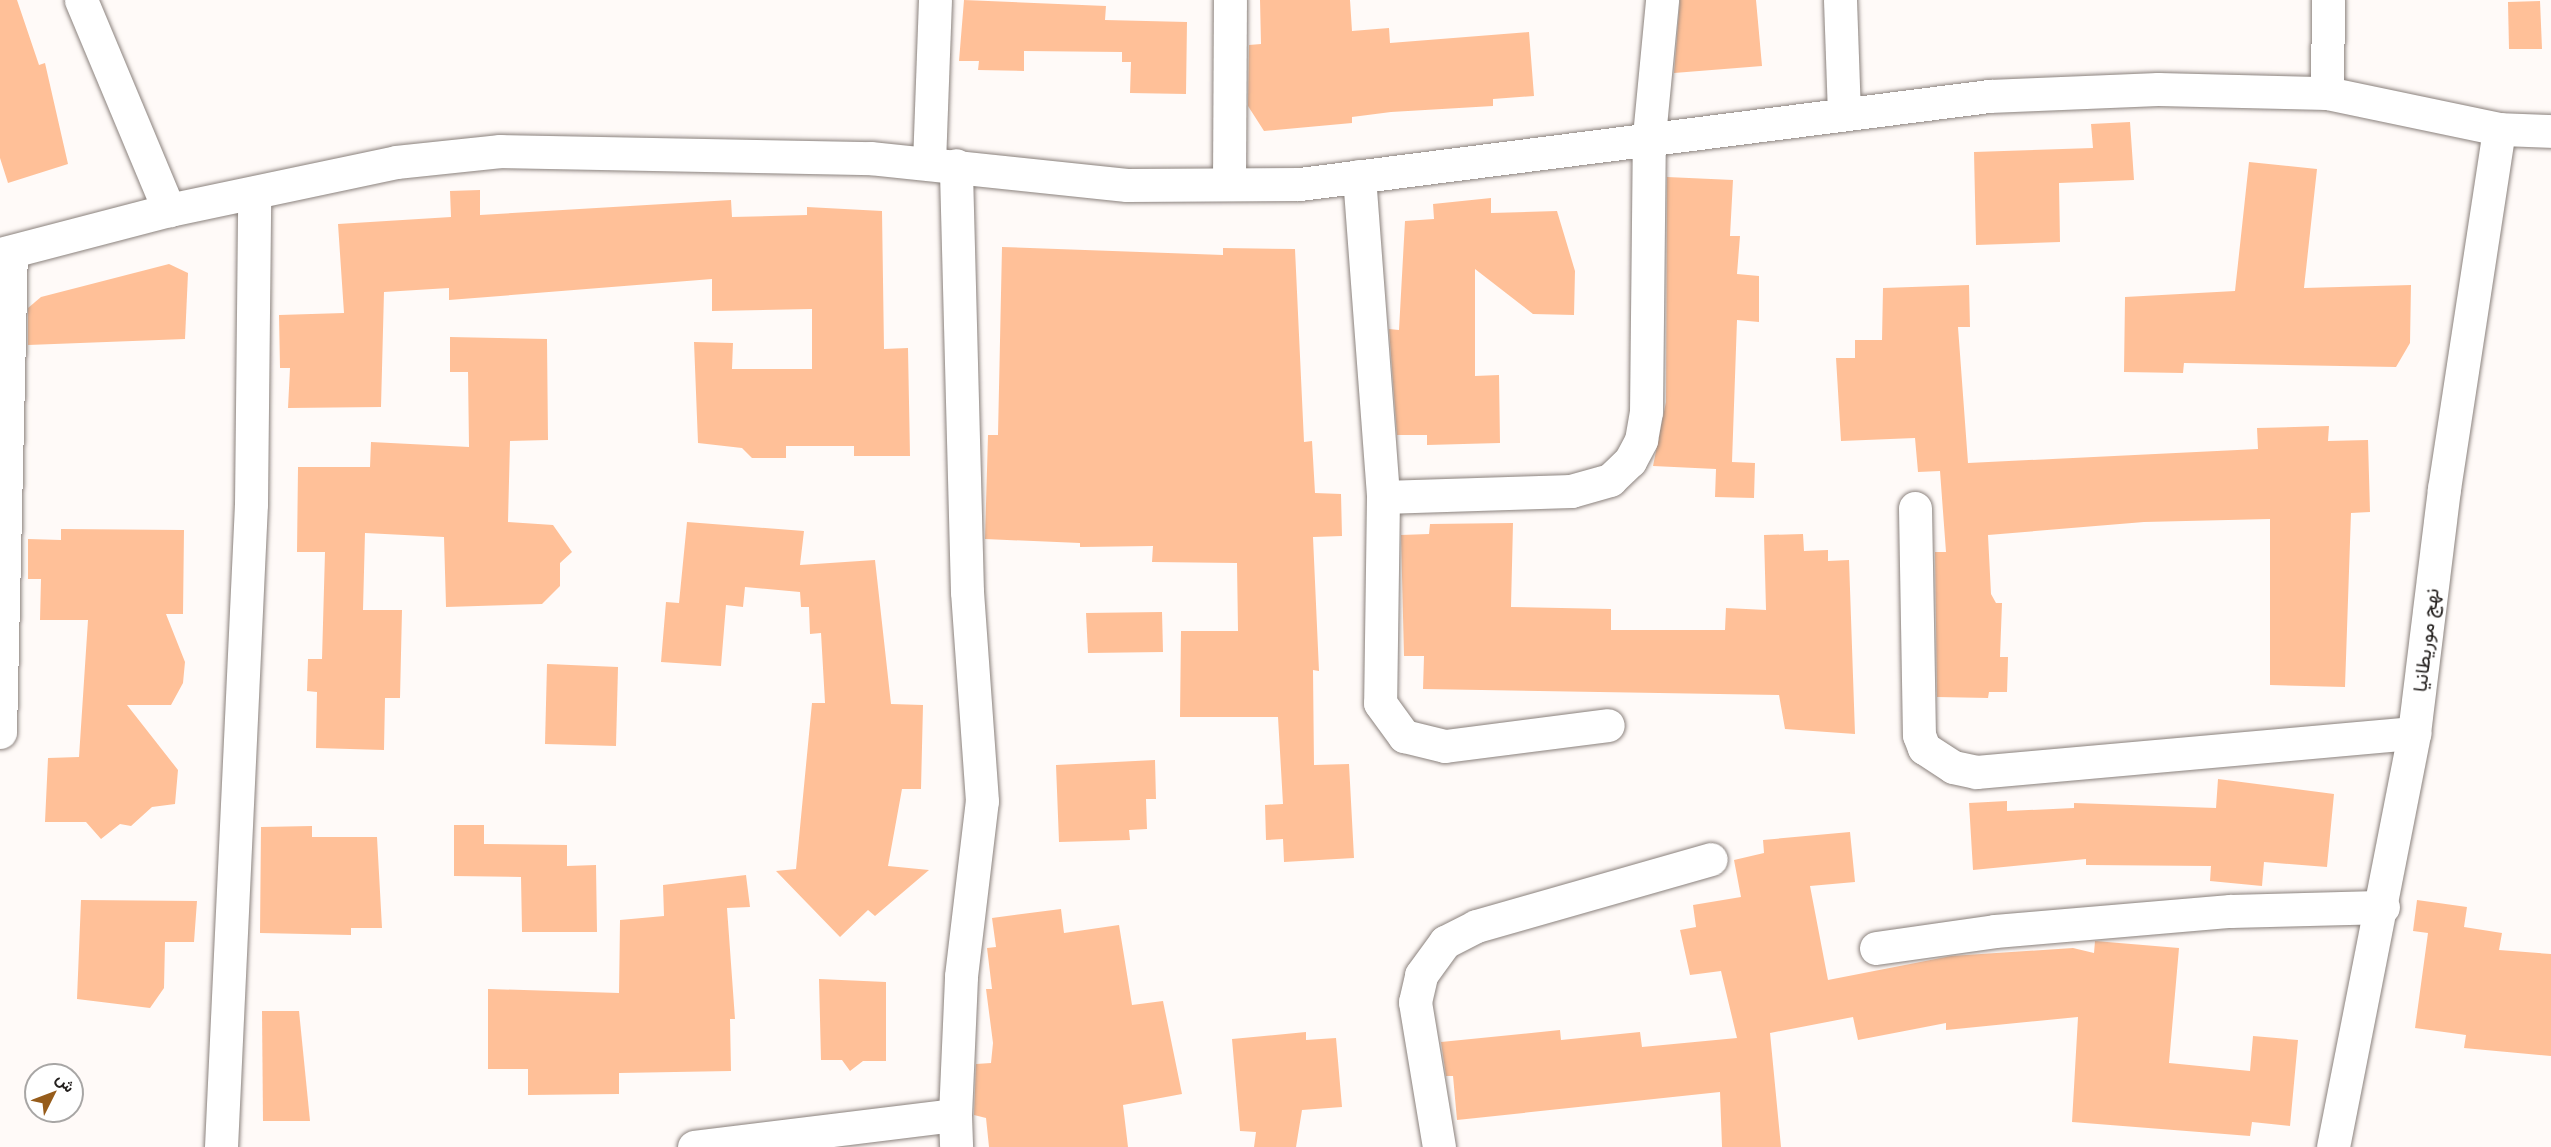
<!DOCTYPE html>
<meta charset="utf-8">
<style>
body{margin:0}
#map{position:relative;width:2551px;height:1147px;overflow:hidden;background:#fffaf8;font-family:Quicksand,Vazirmatn,sans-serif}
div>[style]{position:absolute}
.building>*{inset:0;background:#ffc098}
.roads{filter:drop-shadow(0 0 2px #8b827d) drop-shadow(0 0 2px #8b827d)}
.minor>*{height:33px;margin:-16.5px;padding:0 16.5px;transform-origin:16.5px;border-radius:16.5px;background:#fff}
.major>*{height:33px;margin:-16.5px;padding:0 16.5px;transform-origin:16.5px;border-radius:16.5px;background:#fff}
span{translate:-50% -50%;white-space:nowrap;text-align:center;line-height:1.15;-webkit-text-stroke:4.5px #fff;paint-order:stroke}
.street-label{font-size:20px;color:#25211f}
.north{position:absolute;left:24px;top:1063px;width:60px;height:60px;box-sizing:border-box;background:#fff;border:2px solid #a8a6a5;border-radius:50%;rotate:48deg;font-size:16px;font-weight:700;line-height:24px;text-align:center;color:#25211f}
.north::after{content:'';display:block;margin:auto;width:21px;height:27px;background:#965c1b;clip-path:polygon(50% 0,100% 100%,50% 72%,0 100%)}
</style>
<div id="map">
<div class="building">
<div style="clip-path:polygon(0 0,17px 0,39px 65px,45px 63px,68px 164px,8px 183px,0 158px)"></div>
<div style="clip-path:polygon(964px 0,1106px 6px,1105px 20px,1187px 22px,1186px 94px,1130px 93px,1131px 62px,1122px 62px,1122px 52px,1024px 51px,1024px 71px,978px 70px,979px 61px,959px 61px)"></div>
<div style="clip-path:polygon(1260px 0,1350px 0,1352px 31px,1389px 28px,1390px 43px,1529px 32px,1534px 96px,1493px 99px,1493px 106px,1391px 112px,1352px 117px,1352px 123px,1264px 131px,1248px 106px,1249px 45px,1261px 44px)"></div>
<div style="clip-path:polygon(1680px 0,1756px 0,1762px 66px,1674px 73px)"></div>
<div style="clip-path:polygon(2540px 1px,2542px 49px,2509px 49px,2508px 2px)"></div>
<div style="clip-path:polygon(2130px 122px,2134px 180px,2059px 183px,2060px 242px,1976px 245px,1974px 152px,2093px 148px,2091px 124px)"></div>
<div style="clip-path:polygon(2249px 162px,2317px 169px,2304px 288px,2411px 285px,2410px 343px,2396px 367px,2184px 363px,2183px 373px,2124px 372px,2125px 297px,2235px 291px)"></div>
<div style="clip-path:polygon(1667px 177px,1733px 180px,1730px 236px,1740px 236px,1737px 274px,1759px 276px,1759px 322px,1737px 320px,1732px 462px,1755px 463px,1754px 498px,1715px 497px,1716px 469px,1653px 466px,1666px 402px)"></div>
<div style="clip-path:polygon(480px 190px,480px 215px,731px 200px,732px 217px,807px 215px,807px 207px,882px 211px,884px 349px,908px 348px,910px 456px,854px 456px,854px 446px,786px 446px,786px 458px,752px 458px,742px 448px,698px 443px,694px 342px,733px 343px,732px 369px,812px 369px,812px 309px,712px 311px,712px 279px,449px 300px,449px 288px,384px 292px,381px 407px,288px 408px,290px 368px,280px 368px,279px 315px,344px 313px,338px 224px,451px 217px,450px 191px)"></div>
<div style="clip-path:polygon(1491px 198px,1491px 213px,1557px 211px,1575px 271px,1574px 315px,1533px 314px,1475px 269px,1475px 376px,1499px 375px,1500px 443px,1427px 445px,1427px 435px,1397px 435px,1389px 329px,1399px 330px,1405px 221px,1434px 219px,1433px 204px)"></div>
<div style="clip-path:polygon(1002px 247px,1223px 255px,1223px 248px,1295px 249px,1304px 442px,1312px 441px,1315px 493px,1341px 494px,1342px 536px,1313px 537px,1319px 671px,1313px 670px,1314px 765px,1349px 764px,1354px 858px,1284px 862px,1283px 839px,1266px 840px,1265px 805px,1283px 804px,1278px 717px,1180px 717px,1181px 631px,1238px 631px,1237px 563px,1152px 562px,1153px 546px,1080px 547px,1080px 543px,985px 539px,988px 435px,998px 435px)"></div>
<div style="clip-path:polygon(169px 264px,188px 273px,185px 339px,28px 345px,28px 308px,41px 297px)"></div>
<div style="clip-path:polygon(1969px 285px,1970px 327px,1958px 327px,1968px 463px,2258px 449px,2257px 428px,2329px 426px,2328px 441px,2368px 440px,2370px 512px,2351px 513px,2345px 687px,2270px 685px,2270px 519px,2144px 522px,1988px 535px,1991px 594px,1996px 603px,2002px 603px,2000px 657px,2008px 657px,2007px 692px,1989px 692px,1988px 698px,1937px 697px,1935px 552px,1946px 552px,1940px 471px,1918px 472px,1915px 438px,1841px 441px,1836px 358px,1855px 358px,1855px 340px,1882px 340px,1883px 288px)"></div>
<div style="clip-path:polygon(450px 337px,547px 339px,548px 440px,510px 441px,508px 522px,553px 525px,572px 552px,560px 563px,560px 586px,542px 604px,446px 607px,444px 537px,365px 533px,363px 610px,402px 610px,400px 698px,385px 698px,384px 750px,316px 748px,317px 692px,307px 691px,308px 659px,322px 659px,325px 552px,297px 552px,298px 467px,370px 467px,371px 442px,469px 447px,468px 372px,450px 372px)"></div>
<div style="clip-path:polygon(687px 522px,804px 531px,800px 565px,875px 560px,891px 704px,923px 705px,921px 789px,902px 789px,888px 866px,929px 870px,875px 916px,868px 910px,840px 937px,776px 871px,796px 869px,812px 703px,825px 703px,821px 633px,810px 634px,809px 607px,801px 607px,800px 592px,745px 587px,743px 607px,726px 605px,721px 666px,661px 662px,666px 602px,679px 603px)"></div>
<div style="clip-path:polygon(1513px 523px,1511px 607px,1611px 609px,1611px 630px,1725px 630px,1726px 608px,1766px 610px,1764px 535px,1803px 534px,1804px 551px,1828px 550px,1828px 561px,1849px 560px,1855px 734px,1785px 729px,1779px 695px,1423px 689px,1424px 656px,1404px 656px,1401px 535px,1429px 534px,1430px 524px)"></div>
<div style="clip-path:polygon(61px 529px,184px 530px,183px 614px,166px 614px,185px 662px,183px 683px,171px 705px,127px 705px,178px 770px,175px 804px,152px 807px,131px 826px,120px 824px,101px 839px,86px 822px,45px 822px,48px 758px,79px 757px,88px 620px,40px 620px,41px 579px,28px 579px,28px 539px,61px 540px)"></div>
<div style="clip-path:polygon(1162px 612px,1163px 652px,1088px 653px,1086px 613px)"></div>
<div style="clip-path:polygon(547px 664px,618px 667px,616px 746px,545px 744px)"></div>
<div style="clip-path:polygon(1155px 760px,1156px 799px,1146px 799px,1147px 829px,1129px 830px,1130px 840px,1059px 842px,1056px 765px)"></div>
<div style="clip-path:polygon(2218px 779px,2334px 794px,2327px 867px,2264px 862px,2262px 886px,2210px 881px,2211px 866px,2086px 865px,2086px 859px,1973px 870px,1969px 803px,2007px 801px,2007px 811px,2074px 808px,2074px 803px,2216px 808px)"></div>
<div style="clip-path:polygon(454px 825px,484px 825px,484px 844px,567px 845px,567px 866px,596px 865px,597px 932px,522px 932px,521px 877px,454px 876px)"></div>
<div style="clip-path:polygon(312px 826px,312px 837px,377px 837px,382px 928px,351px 928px,351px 935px,260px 933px,261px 827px)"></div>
<div style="clip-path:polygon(1850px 832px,1855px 882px,1810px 886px,1828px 980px,1951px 956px,2073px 948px,2094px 953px,2095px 941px,2179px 948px,2169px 1063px,2250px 1071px,2253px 1036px,2298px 1040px,2290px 1126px,2252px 1122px,2250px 1136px,2072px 1122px,2078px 1017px,1946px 1030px,1946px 1023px,1858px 1040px,1853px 1017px,1770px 1033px,1781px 1147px,1722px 1147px,1720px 1092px,1457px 1120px,1453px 1076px,1446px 1076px,1441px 1042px,1560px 1030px,1561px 1040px,1640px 1032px,1642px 1047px,1737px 1038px,1721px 971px,1690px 975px,1680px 930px,1696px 927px,1693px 905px,1741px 897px,1734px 860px,1764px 853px,1763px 840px)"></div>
<div style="clip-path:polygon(746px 875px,750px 907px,727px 908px,735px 1019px,730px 1019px,731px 1071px,619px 1073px,619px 1094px,528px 1095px,528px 1069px,488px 1069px,488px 989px,619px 993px,620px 920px,664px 916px,663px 885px)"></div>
<div style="clip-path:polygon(81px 900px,197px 901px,194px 942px,165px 942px,164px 988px,150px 1008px,77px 999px)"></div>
<div style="clip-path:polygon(2417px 900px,2467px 907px,2464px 927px,2502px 933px,2499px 950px,2551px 954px,2551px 1056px,2464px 1048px,2466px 1035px,2415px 1028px,2428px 933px,2413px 931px)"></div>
<div style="clip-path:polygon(1061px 909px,1064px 933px,1119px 925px,1132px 1005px,1163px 1001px,1182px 1094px,1123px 1105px,1128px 1147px,989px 1147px,986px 1118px,974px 1115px,976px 1064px,991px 1063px,993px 1043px,986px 989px,992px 989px,987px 948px,996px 947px,992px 918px)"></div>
<div style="clip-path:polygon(819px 979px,886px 982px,886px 1061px,863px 1061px,850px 1071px,842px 1060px,821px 1060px)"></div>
<div style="clip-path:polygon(262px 1011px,299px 1011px,310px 1121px,263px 1121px)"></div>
<div style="clip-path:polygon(1306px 1032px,1306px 1040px,1336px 1038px,1342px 1107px,1302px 1110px,1296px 1147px,1254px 1147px,1256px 1132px,1240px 1131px,1232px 1039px)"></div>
</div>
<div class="roads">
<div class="minor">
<div style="left:81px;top:0;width:228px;rotate:67.3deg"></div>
<div style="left:1840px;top:0;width:113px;rotate:88deg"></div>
<div style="left:2327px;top:93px;width:93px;rotate:-89.4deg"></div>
<div style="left:929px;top:163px;width:163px;rotate:-87.9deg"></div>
<div style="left:1359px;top:176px;width:322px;rotate:85.7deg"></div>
<div style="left:1383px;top:497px;width:206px;rotate:90.8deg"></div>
<div style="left:1380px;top:703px;width:41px;rotate:54deg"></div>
<div style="left:1404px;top:736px;width:42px;rotate:13.7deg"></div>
<div style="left:1445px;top:746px;width:164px;rotate:-7.3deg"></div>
<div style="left:1229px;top:184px;width:184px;rotate:-89.7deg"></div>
<div style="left:0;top:254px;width:175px;rotate:-14.6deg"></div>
<div style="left:169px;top:210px;width:232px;rotate:-11.9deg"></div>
<div style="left:396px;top:162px;width:105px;rotate:-6deg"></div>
<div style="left:500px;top:151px;width:370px;rotate:1.1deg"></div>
<div style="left:870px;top:158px;width:258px;rotate:6deg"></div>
<div style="left:1127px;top:185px;width:173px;rotate:-0.3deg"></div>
<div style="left:1300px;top:184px;width:695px;rotate:-7.28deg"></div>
<div style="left:1989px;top:96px;width:169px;rotate:-2.4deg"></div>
<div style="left:2158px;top:89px;width:169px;rotate:1.4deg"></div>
<div style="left:2327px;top:93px;width:176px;rotate:11.8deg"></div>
<div style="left:1383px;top:497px;width:188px;rotate:-1.8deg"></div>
<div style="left:1571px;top:491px;width:41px;rotate:-15.8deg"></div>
<div style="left:1610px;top:480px;width:28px;rotate:-44deg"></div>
<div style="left:1630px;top:461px;width:24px;rotate:-62deg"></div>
<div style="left:1641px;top:440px;width:28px;rotate:-80deg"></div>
<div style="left:1646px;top:412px;width:276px;rotate:-89.4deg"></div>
<div style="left:1649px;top:136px;width:137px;rotate:-84.5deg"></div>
<div style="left:1915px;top:508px;width:227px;rotate:89deg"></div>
<div style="left:1919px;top:735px;width:14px;rotate:69deg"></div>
<div style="left:1924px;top:748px;width:35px;rotate:33deg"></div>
<div style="left:1953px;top:767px;width:24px;rotate:12deg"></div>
<div style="left:1976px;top:772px;width:440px;rotate:-5.1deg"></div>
<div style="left:0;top:732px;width:480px;rotate:-88.7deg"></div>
<div style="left:1876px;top:948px;width:120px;rotate:-8.1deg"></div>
<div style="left:1995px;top:931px;width:236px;rotate:-4.9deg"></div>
<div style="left:2230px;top:911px;width:153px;rotate:-1.5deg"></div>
<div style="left:955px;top:1115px;width:32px;rotate:88deg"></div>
<div style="left:221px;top:1147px;width:644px;rotate:-87.33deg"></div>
<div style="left:251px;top:504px;width:309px;rotate:-89.4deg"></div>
<div style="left:694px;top:1147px;width:263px;rotate:-7deg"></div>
<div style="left:955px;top:1115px;width:139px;rotate:-87.5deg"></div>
<div style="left:961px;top:976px;width:176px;rotate:-83.2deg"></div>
<div style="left:982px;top:801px;width:210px;rotate:-94.1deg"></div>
<div style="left:967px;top:592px;width:427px;rotate:-91.5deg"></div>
<div style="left:1439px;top:1147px;width:147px;rotate:-99.4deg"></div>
<div style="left:1415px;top:1002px;width:28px;rotate:-77deg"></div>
<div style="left:1421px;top:975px;width:41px;rotate:-54deg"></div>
<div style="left:1445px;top:942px;width:35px;rotate:-27deg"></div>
<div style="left:1476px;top:926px;width:244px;rotate:-15.9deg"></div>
</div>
<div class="major">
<div style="left:2333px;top:1147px;width:422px;rotate:-78.9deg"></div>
<div style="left:2414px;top:733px;width:246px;rotate:-83deg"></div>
<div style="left:2444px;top:489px;width:364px;rotate:-81.3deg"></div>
<div style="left:2499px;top:129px;width:52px;rotate:2.2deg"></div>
</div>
</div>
<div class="street-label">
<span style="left:2425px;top:640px;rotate:-83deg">نهج موريطانيا</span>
</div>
<div class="north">ش</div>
</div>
